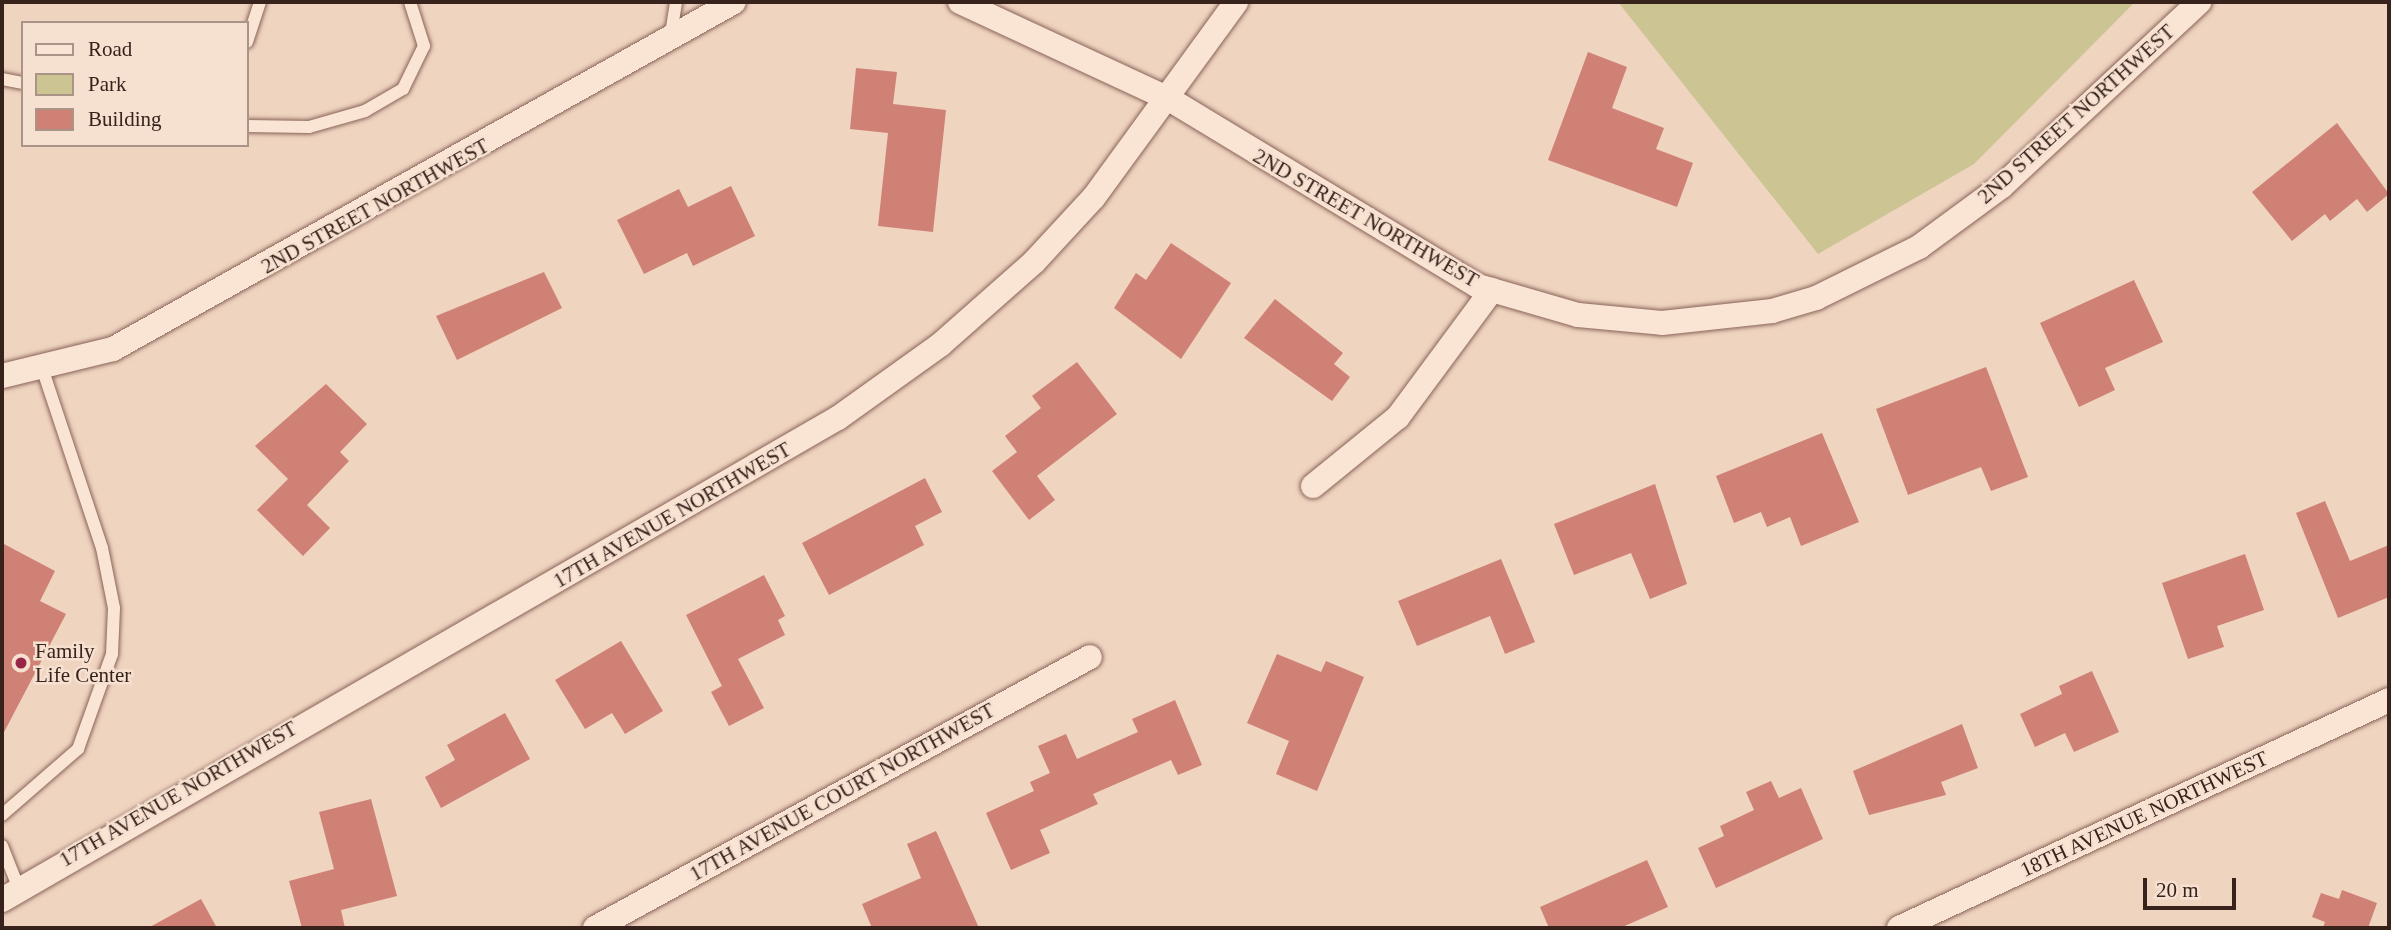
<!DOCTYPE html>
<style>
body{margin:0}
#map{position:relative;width:2391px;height:930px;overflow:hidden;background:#efd4c0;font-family:"Times New Roman",serif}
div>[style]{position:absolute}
.green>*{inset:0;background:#cdc494}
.building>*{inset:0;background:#cf8175}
.roads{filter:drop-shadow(0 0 2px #896458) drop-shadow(0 0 2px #896458)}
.lane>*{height:12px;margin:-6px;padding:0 6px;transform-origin:6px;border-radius:6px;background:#fae4d4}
.street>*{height:24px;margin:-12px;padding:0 12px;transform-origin:12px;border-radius:12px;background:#fae4d4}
.dots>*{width:19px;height:19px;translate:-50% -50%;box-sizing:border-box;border:4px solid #f6e0d0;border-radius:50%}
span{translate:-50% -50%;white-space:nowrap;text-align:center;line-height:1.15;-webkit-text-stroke:5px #f6e0d0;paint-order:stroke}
.street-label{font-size:21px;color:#38221c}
.poi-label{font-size:21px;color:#38221c}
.left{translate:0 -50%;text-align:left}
.frame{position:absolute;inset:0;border:4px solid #38221c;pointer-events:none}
.legend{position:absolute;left:21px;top:21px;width:228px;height:126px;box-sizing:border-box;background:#f6e0d0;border:2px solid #aa9488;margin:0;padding:9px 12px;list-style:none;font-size:21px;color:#38221c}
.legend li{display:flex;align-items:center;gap:14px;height:35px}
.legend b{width:35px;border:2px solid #aa9488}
.scale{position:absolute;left:2143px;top:878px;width:93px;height:32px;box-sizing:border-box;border:4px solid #38221c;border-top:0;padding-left:9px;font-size:21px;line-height:24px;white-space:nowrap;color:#38221c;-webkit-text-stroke:5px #f6e0d0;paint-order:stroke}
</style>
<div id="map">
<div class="green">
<div style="clip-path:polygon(1618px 2px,2135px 2px,1974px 164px,1818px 254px)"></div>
</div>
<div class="building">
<div style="clip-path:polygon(1588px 52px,1627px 67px,1612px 108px,1664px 128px,1656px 149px,1693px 163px,1677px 207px,1548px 160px)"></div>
<div style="clip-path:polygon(856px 68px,897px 72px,893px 104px,946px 110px,933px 232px,878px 226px,888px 133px,850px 129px)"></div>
<div style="clip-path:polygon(2337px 123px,2389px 194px,2367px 212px,2357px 199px,2330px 221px,2325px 214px,2292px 241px,2252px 192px)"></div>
<div style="clip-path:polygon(731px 186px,755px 236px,693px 266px,687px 253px,644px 274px,617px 220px,679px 189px,688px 207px)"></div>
<div style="clip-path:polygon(1171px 243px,1231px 283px,1181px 359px,1114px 308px,1136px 273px,1146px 280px)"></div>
<div style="clip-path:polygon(544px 272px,562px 308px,457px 360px,436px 316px)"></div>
<div style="clip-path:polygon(2134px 280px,2163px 342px,2105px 368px,2115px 390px,2079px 407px,2040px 323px)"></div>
<div style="clip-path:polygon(1275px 299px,1343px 353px,1334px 364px,1350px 377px,1332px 401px,1244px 338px)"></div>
<div style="clip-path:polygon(1077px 362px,1117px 414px,1037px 476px,1055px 500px,1029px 520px,992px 471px,1017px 452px,1005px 436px,1041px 408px,1032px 396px)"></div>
<div style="clip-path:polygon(1986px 367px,2028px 477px,1991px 491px,1981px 467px,1908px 495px,1876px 409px)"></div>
<div style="clip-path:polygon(326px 384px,367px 424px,340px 452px,349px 461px,307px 505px,330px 528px,303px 556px,257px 510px,288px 479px,255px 446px)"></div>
<div style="clip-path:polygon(1822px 433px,1859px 522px,1801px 546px,1790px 517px,1767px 527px,1761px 512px,1734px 523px,1716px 476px)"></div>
<div style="clip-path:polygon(925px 478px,942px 512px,915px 526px,924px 545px,829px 595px,802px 543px)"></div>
<div style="clip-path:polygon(1655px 484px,1687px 584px,1650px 599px,1631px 553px,1574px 575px,1554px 524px)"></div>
<div style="clip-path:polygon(2325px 501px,2350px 561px,2389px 545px,2389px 597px,2338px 618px,2296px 513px)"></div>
<div style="clip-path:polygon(2px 543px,55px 571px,40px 601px,66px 614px,2px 736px)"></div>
<div style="clip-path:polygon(2245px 554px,2264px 610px,2217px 626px,2224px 647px,2188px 659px,2162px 583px)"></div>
<div style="clip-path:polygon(1501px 559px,1535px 642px,1505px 654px,1490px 616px,1417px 646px,1398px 601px)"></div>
<div style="clip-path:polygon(764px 575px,785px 616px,778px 620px,785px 635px,738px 659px,764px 708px,729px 726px,711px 692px,722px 686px,686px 615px)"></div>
<div style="clip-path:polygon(621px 641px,663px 711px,625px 734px,612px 713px,585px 729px,555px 680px)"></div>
<div style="clip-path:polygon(1277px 654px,1321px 672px,1326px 661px,1364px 677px,1317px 791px,1276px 774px,1289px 741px,1247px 723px)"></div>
<div style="clip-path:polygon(2092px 671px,2119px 732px,2074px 752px,2065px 733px,2035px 747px,2020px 714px,2062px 694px,2059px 686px)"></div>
<div style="clip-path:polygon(1175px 700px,1202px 765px,1178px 775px,1171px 760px,1093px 794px,1098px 804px,1040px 830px,1050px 853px,1011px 870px,986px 813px,1034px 791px,1030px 782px,1050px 773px,1038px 746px,1066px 734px,1077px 759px,1138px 732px,1132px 719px)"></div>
<div style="clip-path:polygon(505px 713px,530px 759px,441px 808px,425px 777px,455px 760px,447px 745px)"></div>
<div style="clip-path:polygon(1962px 724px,1978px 768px,1941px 782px,1946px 795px,1869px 815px,1853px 771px)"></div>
<div style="clip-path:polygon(1771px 781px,1779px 798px,1801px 788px,1823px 839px,1716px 888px,1698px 848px,1724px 836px,1720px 826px,1754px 810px,1746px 792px)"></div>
<div style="clip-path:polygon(371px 799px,397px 896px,341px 910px,345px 928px,302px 928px,289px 881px,334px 869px,319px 812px)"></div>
<div style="clip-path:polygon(936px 831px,979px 928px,872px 928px,862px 904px,921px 878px,907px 844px)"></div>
<div style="clip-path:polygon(1647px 860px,1668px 907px,1620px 928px,1549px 928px,1540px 907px)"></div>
<div style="clip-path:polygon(2342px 890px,2377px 903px,2368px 928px,2323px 928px,2325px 922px,2312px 917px,2321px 893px,2339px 899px)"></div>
<div style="clip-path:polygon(201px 899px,217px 928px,148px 928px)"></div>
</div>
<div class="roads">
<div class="lane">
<div style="left:671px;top:34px;width:32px;rotate:-81deg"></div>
<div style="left:247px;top:42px;width:42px;rotate:-72deg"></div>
<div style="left:2px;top:79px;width:21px;rotate:11deg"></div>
<div style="left:247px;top:126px;width:62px;rotate:0.9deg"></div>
<div style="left:309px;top:127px;width:58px;rotate:-15.9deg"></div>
<div style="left:365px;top:111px;width:44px;rotate:-30.1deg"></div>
<div style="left:403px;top:89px;width:48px;rotate:-64deg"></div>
<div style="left:424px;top:46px;width:46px;rotate:-107.7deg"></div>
<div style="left:2px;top:815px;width:101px;rotate:-41deg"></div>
<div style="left:78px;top:749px;width:101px;rotate:-70.3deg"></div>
<div style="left:112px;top:654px;width:46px;rotate:-87.5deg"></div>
<div style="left:114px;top:608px;width:61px;rotate:-101.3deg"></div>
<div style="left:102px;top:548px;width:187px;rotate:-108.4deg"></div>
<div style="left:2px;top:846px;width:46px;rotate:68.4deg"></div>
</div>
<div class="street">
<div style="left:960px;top:2px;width:230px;rotate:24.9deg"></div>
<div style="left:1169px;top:99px;width:361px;rotate:31.2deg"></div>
<div style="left:1478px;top:286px;width:104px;rotate:16.2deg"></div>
<div style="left:1578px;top:315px;width:84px;rotate:5.4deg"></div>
<div style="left:1662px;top:323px;width:111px;rotate:-6.2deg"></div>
<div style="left:1772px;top:311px;width:46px;rotate:-16.5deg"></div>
<div style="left:1816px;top:298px;width:115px;rotate:-26.3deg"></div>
<div style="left:1919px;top:247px;width:103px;rotate:-36.3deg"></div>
<div style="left:2002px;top:186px;width:270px;rotate:-43deg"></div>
<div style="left:2px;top:376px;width:114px;rotate:-13.7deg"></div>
<div style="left:113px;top:349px;width:711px;rotate:-29.2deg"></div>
<div style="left:1313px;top:486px;width:109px;rotate:-39.1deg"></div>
<div style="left:1398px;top:417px;width:158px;rotate:-53.5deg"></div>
<div style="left:2px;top:900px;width:965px;rotate:-29.97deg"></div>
<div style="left:838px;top:418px;width:125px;rotate:-35.6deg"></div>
<div style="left:940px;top:345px;width:125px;rotate:-41.4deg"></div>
<div style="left:1034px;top:262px;width:88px;rotate:-47.3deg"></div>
<div style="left:1094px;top:197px;width:241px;rotate:-53.9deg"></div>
<div style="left:595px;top:928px;width:564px;rotate:-28.7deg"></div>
<div style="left:1899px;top:928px;width:540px;rotate:-24.95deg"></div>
</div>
</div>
<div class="dots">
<div style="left:21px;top:663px;background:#9a2647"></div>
</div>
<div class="street-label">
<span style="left:2076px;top:114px;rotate:-42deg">2ND STREET NORTHWEST</span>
<span style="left:375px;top:206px;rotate:-29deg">2ND STREET NORTHWEST</span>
<span style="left:1366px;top:218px;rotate:30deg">2ND STREET NORTHWEST</span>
<span style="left:672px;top:515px;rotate:-30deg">17TH AVENUE NORTHWEST</span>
<span style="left:842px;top:792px;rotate:-29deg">17TH AVENUE COURT NORTHWEST</span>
<span style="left:178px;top:794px;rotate:-30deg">17TH AVENUE NORTHWEST</span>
<span style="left:2144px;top:814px;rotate:-25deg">18TH AVENUE NORTHWEST</span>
</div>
<div class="poi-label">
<span class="left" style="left:35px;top:663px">Family<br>Life Center</span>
</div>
<div class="frame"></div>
<ul class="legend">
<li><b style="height:9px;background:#fae4d4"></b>Road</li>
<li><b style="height:19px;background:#cdc494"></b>Park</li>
<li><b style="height:19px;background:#cf8175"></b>Building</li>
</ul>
<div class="scale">20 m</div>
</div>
